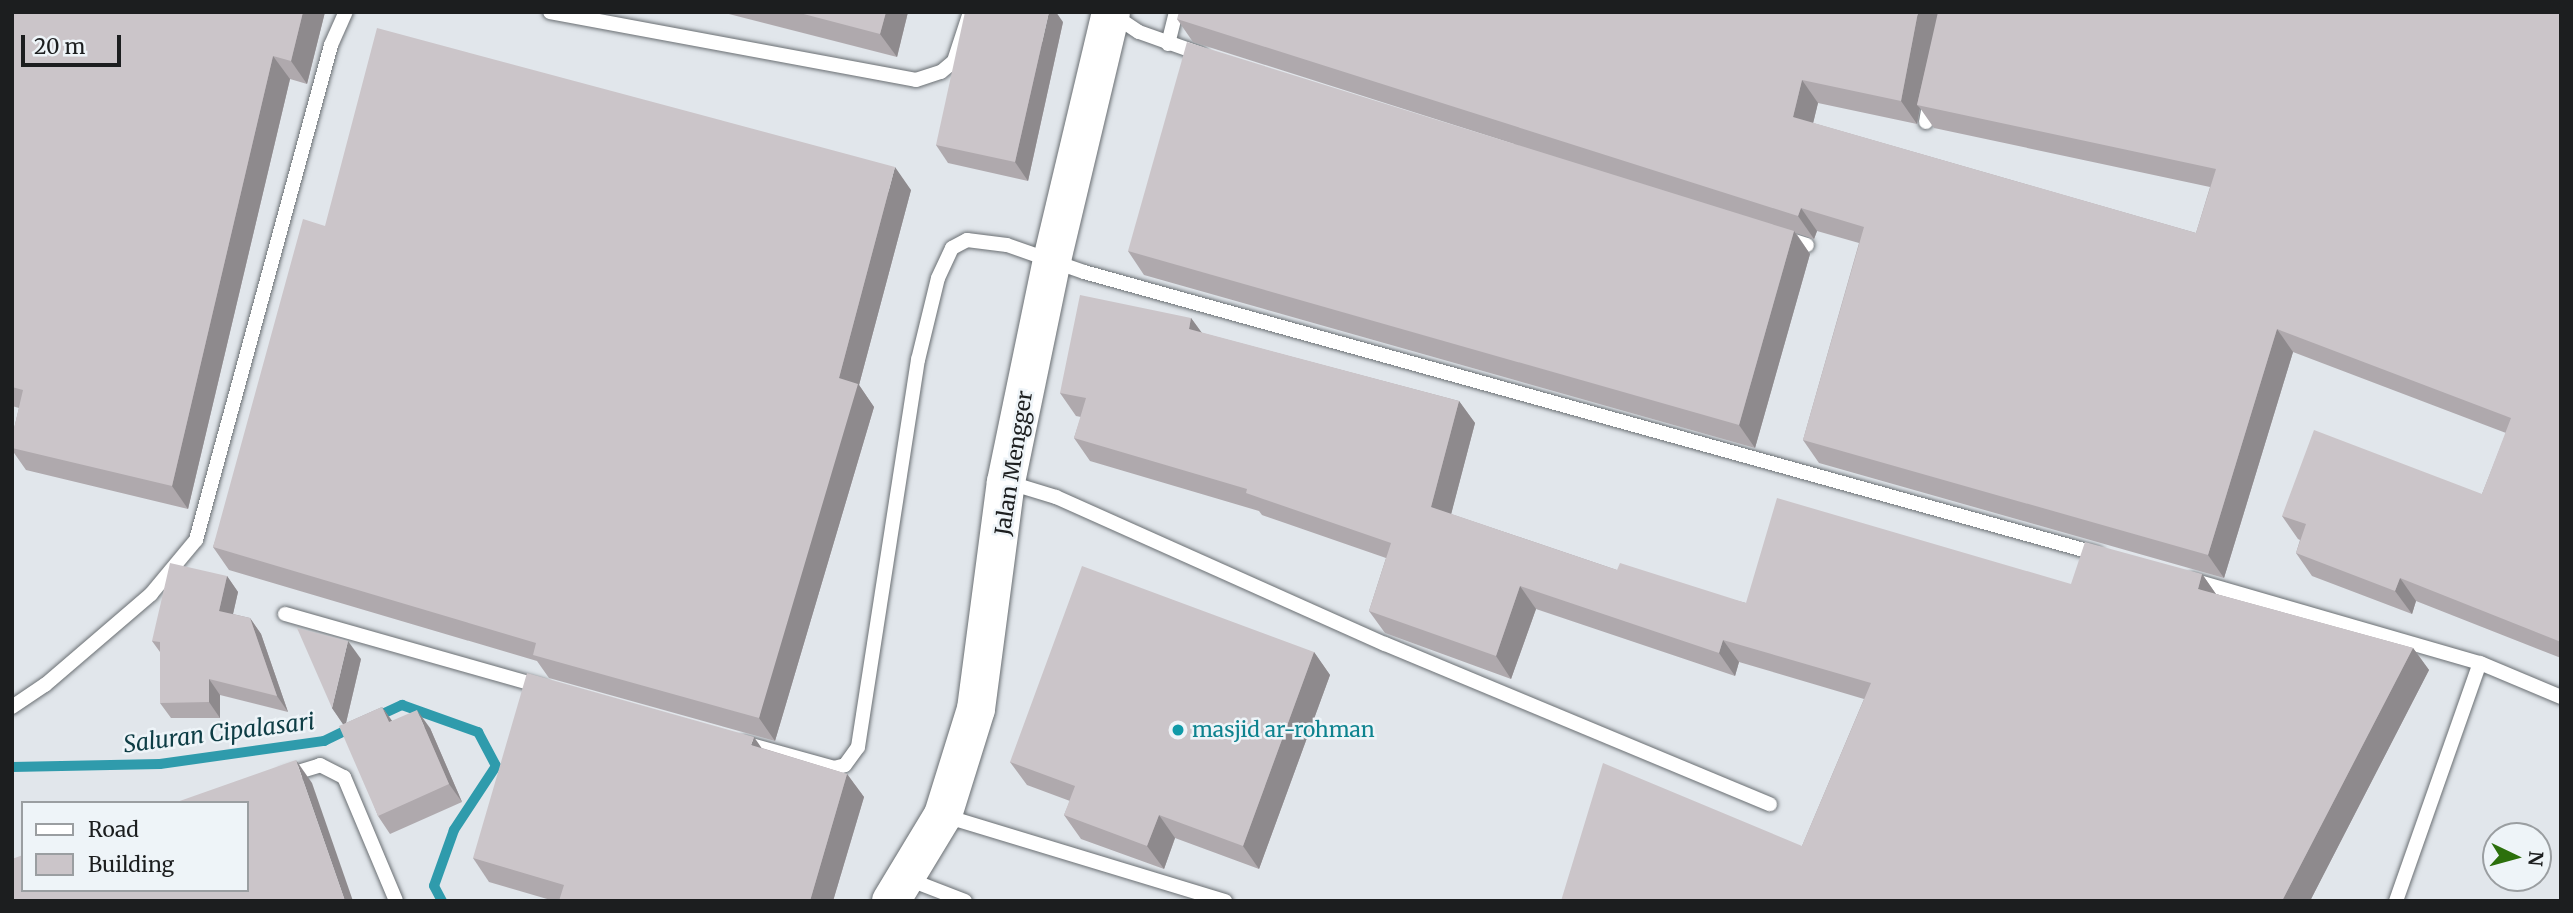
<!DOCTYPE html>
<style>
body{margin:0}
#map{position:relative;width:2573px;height:913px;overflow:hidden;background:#e1e6eb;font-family:Merriweather,serif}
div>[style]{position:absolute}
.stream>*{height:10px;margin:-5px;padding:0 5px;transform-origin:5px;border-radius:5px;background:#2f9bac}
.roads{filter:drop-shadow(0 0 2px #6a6f73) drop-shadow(0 0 2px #6a6f73)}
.lane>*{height:14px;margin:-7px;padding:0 7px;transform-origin:7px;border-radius:7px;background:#fff}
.secondary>*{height:38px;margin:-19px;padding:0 19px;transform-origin:19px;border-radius:19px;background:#fff}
.wall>*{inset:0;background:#afa9ad}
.shaded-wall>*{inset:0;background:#8e8a8d}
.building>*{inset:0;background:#cbc5c9}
.dots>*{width:19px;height:19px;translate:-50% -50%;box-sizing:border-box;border:4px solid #eef4f8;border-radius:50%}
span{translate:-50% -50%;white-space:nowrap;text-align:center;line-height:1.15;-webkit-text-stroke:5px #eef4f8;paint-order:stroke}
.street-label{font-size:21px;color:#1c1e1f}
.culture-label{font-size:21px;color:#0d838f}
.left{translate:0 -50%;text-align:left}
.water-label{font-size:23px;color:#0e3d45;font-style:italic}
.frame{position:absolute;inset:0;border:14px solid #1c1e1f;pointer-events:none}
.legend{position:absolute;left:21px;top:801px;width:228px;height:91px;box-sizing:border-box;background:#eef4f8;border:2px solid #9a9ea1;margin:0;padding:9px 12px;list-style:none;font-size:21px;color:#1c1e1f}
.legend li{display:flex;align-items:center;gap:14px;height:35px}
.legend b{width:35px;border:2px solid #9a9ea1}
.north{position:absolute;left:2482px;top:822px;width:70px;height:70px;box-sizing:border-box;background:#eef4f8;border:2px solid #9a9ea1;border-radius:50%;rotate:95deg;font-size:19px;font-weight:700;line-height:28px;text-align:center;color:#1c1e1f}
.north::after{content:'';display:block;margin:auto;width:24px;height:32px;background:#2c700c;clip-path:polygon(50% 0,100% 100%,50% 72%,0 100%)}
.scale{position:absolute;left:21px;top:35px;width:100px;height:32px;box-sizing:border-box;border:4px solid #1c1e1f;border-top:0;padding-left:9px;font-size:21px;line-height:24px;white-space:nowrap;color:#1c1e1f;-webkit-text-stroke:5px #eef4f8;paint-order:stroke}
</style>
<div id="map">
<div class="stream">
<div style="left:376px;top:717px;width:29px;rotate:-25deg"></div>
<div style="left:402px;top:705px;width:81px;rotate:19.6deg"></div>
<div style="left:478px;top:732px;width:38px;rotate:62deg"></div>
<div style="left:496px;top:766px;width:77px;rotate:123.3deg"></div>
<div style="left:454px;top:830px;width:59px;rotate:109.7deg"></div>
<div style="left:434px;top:886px;width:17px;rotate:62deg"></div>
<div style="left:12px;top:767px;width:148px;rotate:-1.2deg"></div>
<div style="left:160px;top:764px;width:166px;rotate:-8deg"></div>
<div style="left:324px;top:741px;width:32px;rotate:-26deg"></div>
</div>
<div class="roads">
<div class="lane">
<div style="left:550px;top:12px;width:372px;rotate:10.5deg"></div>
<div style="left:916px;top:80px;width:26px;rotate:-18deg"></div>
<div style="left:941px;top:72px;width:17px;rotate:-40deg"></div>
<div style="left:954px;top:61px;width:52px;rotate:-71.9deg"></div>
<div style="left:1112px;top:14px;width:32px;rotate:34deg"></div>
<div style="left:1139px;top:32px;width:66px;rotate:19.5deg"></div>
<div style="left:1168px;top:44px;width:33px;rotate:-76deg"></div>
<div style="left:1926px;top:122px;width:23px;rotate:-80deg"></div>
<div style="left:1785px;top:238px;width:23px;rotate:18deg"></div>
<div style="left:1007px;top:482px;width:51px;rotate:17deg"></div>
<div style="left:1056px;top:497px;width:360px;rotate:24.1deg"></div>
<div style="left:1385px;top:644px;width:417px;rotate:22.6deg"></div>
<div style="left:2192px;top:580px;width:300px;rotate:16.1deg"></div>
<div style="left:2480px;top:663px;width:88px;rotate:22.8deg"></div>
<div style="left:285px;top:614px;width:268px;rotate:15.8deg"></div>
<div style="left:12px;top:707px;width:40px;rotate:-34deg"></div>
<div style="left:45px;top:685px;width:140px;rotate:-40.6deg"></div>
<div style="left:151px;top:594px;width:70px;rotate:-50.2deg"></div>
<div style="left:196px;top:540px;width:513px;rotate:-74.74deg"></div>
<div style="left:331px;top:45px;width:36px;rotate:-66deg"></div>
<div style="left:744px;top:743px;width:93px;rotate:15.5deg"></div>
<div style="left:834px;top:768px;width:11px;rotate:-15deg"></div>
<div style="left:845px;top:765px;width:22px;rotate:-54deg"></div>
<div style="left:858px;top:747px;width:392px;rotate:-81.2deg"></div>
<div style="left:918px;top:360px;width:84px;rotate:-76.3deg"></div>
<div style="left:938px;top:278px;width:33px;rotate:-65deg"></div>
<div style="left:952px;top:248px;width:17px;rotate:-28deg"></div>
<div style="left:967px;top:240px;width:40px;rotate:7.1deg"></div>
<div style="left:1007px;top:245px;width:82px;rotate:19.3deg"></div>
<div style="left:1084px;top:272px;width:1052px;rotate:15.54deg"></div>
<div style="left:285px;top:776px;width:37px;rotate:-17deg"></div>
<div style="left:320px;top:765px;width:27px;rotate:27deg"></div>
<div style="left:344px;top:777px;width:134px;rotate:67.2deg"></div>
<div style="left:945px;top:816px;width:293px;rotate:16.9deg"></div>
<div style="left:908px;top:879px;width:61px;rotate:21.1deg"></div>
<div style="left:2396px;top:901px;width:252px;rotate:-70.6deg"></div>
</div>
<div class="secondary">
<div style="left:891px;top:901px;width:100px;rotate:-58.8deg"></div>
<div style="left:943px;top:815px;width:111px;rotate:-72.7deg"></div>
<div style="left:976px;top:709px;width:229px;rotate:-82.5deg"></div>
<div style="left:1006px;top:482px;width:227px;rotate:-78.3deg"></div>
<div style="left:1052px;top:260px;width:255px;rotate:-76.6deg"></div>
</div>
</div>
<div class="wall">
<div style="clip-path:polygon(12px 12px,325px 12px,307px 84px,290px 79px,188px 509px,26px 470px,12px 450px,12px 437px,19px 408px,12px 406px)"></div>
<div style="clip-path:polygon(721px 12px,908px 12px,897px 57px)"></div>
<div style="clip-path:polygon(evenodd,2561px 12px,2561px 658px,2416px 601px,2412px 614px,2312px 576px,2296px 553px,2300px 540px,2298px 539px,2282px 516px,2482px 494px,2506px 433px,2293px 352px,2224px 578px,1819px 463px,1803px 440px,1859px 243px,1817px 231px,1814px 239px,1796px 233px,1810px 254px,1755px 448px,1144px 275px,1128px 251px,1514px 144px,1193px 42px,1177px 19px,2561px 12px,1818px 103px,1917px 124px,1920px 108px,1934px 128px,2210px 187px,2196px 233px,1813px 123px,1818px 103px)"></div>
<div style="clip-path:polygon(1063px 22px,1028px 181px,948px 163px,936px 145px)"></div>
<div style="clip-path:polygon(911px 190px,859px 385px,874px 407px,775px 741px,549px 678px,537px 661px,229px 570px,213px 547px,325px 226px)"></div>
<div style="clip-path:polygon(1191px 318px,1202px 333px,1459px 401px,1475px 423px,1451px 514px,1617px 570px,1746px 603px,2071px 584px,2202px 574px,2216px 594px,2413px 648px,2429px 670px,2310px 901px,1561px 901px,1802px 846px,1864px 699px,1739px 662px,1735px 676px,1536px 609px,1511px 679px,1385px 633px,1369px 611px,1386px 558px,1262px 515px,1259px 511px,1090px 461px,1074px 438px,1081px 417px,1076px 416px,1060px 393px)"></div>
<div style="clip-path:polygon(227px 576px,238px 592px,233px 614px,250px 618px,261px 634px,288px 712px,220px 695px,220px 718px,171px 718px,160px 703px,160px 652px,152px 641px)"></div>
<div style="clip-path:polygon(1314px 652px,1330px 675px,1259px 869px,1175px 838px,1164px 869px,1081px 839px,1064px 815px,1070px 801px,1027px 785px,1010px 762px)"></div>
<div style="clip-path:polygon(361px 659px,346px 723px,382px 707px,392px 721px,430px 728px,462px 802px,390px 834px,378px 816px,343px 724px,332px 708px)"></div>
<div style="clip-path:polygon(762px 748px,847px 774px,864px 797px,833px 901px,554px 901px,489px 882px,473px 858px)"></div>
</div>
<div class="shaded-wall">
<div style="clip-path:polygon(303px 12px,325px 12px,307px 84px,291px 61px)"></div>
<div style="clip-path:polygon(886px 12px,908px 12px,897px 57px,880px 34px)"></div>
<div style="clip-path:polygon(1049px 12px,1056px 12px,1063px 22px,1028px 181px,1015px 162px)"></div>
<div style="clip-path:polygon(1918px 12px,1939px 12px,1917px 105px,1920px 108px,1917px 124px,1901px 101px)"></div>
<div style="clip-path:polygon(273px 56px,290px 79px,188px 509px,172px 486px)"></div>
<div style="clip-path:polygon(1802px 80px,1818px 103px,1809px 140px,1793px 117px)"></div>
<div style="clip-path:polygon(895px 167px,911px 190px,859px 385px,874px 407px,775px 741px,759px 718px,839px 378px)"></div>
<div style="clip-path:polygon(1801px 208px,1817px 231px,1814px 239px,1798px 216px)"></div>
<div style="clip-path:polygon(1794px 231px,1810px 254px,1755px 448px,1739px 425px)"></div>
<div style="clip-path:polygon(1191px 318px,1207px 340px,1189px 329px)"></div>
<div style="clip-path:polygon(2277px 329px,2293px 352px,2224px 578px,2208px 555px)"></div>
<div style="clip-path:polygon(1459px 401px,1475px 423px,1447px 530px,1431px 507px)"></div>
<div style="clip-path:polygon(2202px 574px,2218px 597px,2198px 589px)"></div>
<div style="clip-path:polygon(227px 576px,238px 592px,230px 627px,219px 611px)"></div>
<div style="clip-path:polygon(2400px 578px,2416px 601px,2412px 614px,2395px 591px)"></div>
<div style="clip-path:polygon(1520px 586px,1536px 609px,1511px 679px,1496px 656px)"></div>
<div style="clip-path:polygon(250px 618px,261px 634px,288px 712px,277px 696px)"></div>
<div style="clip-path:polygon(1723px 640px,1739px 662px,1735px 676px,1719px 653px)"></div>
<div style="clip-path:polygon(348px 641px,361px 659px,345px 727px,332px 708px)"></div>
<div style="clip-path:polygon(2413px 648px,2429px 670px,2310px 901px,2282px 901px)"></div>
<div style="clip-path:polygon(1314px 652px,1330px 675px,1259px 869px,1243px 846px)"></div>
<div style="clip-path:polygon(209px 679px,220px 695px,220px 718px,209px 702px)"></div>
<div style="clip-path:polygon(382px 707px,395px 725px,389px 722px)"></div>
<div style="clip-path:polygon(417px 710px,430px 728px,462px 802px,449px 784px)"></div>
<div style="clip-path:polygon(754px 737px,770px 760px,751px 745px)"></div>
<div style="clip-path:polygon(296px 760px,312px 783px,353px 901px,345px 901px)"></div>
<div style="clip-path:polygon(847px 774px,864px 797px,833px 901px,810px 901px)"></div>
<div style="clip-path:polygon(1159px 815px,1175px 838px,1164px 869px,1147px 846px)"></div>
</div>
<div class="building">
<div style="clip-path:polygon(12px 12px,303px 12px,291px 61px,273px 56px,172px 486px,12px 448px,12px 437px,23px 390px,12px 387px)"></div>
<div style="clip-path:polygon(796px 12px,886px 12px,880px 34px)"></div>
<div style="clip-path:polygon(965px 12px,1049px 12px,1015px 162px,936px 145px)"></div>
<div style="clip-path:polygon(1179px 12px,1918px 12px,1901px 101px,1802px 80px,1793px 117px,2196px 233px,2216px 169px,1917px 105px,1938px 12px,2561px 12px,2561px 176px,2559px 189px,2561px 190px,2561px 642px,2400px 578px,2395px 591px,2296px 553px,2306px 524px,2282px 516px,2314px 430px,2482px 494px,2511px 418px,2277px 329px,2208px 555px,1803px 440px,1864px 227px,1801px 208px,1798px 216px,1177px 19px)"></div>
<div style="clip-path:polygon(377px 28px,895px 167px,839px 378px,858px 384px,759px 718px,533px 655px,536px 643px,213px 547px,303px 219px,325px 226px)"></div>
<div style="clip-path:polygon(1187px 42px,1794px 231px,1739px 425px,1128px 251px)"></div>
<div style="clip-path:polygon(1080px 295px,1191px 318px,1189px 329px,1459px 401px,1431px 507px,1617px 570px,1620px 563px,1746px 603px,1777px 498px,2071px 584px,2085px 542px,2202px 574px,2198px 589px,2413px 648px,2282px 901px,1561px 901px,1603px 763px,1802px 846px,1871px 683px,1723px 640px,1719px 653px,1520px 586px,1496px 656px,1369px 611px,1391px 543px,1246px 493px,1247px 489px,1074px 438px,1086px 398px,1060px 393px)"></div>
<div style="clip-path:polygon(170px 563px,227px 576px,219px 611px,250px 618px,277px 696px,209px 679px,209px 702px,160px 703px,160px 642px,152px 641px)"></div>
<div style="clip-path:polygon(1082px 566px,1314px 652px,1243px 846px,1159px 815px,1147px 846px,1064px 815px,1075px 786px,1010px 762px)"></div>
<div style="clip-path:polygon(297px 628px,348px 641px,332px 708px)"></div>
<div style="clip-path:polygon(527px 673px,754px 737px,751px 745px,847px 774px,810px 901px,559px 901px,564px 885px,473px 858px)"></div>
<div style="clip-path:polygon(382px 707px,389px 722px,417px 710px,449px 784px,378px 816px,339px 726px)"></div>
<div style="clip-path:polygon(296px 760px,345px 901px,12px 901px,12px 859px,23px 855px,23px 890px,247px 890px,247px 803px,174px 803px)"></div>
</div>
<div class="dots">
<div style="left:1178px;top:730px;background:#0f9aa8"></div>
</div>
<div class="street-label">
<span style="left:1014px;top:463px;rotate:-81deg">Jalan Mengger</span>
</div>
<div class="culture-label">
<span class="left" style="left:1192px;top:730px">masjid ar-rohman</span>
</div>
<div class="water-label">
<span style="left:219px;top:733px;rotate:-7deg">Saluran Cipalasari</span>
</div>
<div class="frame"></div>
<ul class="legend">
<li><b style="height:9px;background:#fff"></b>Road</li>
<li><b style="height:19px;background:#cbc5c9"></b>Building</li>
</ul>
<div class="north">N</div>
<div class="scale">20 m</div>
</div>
